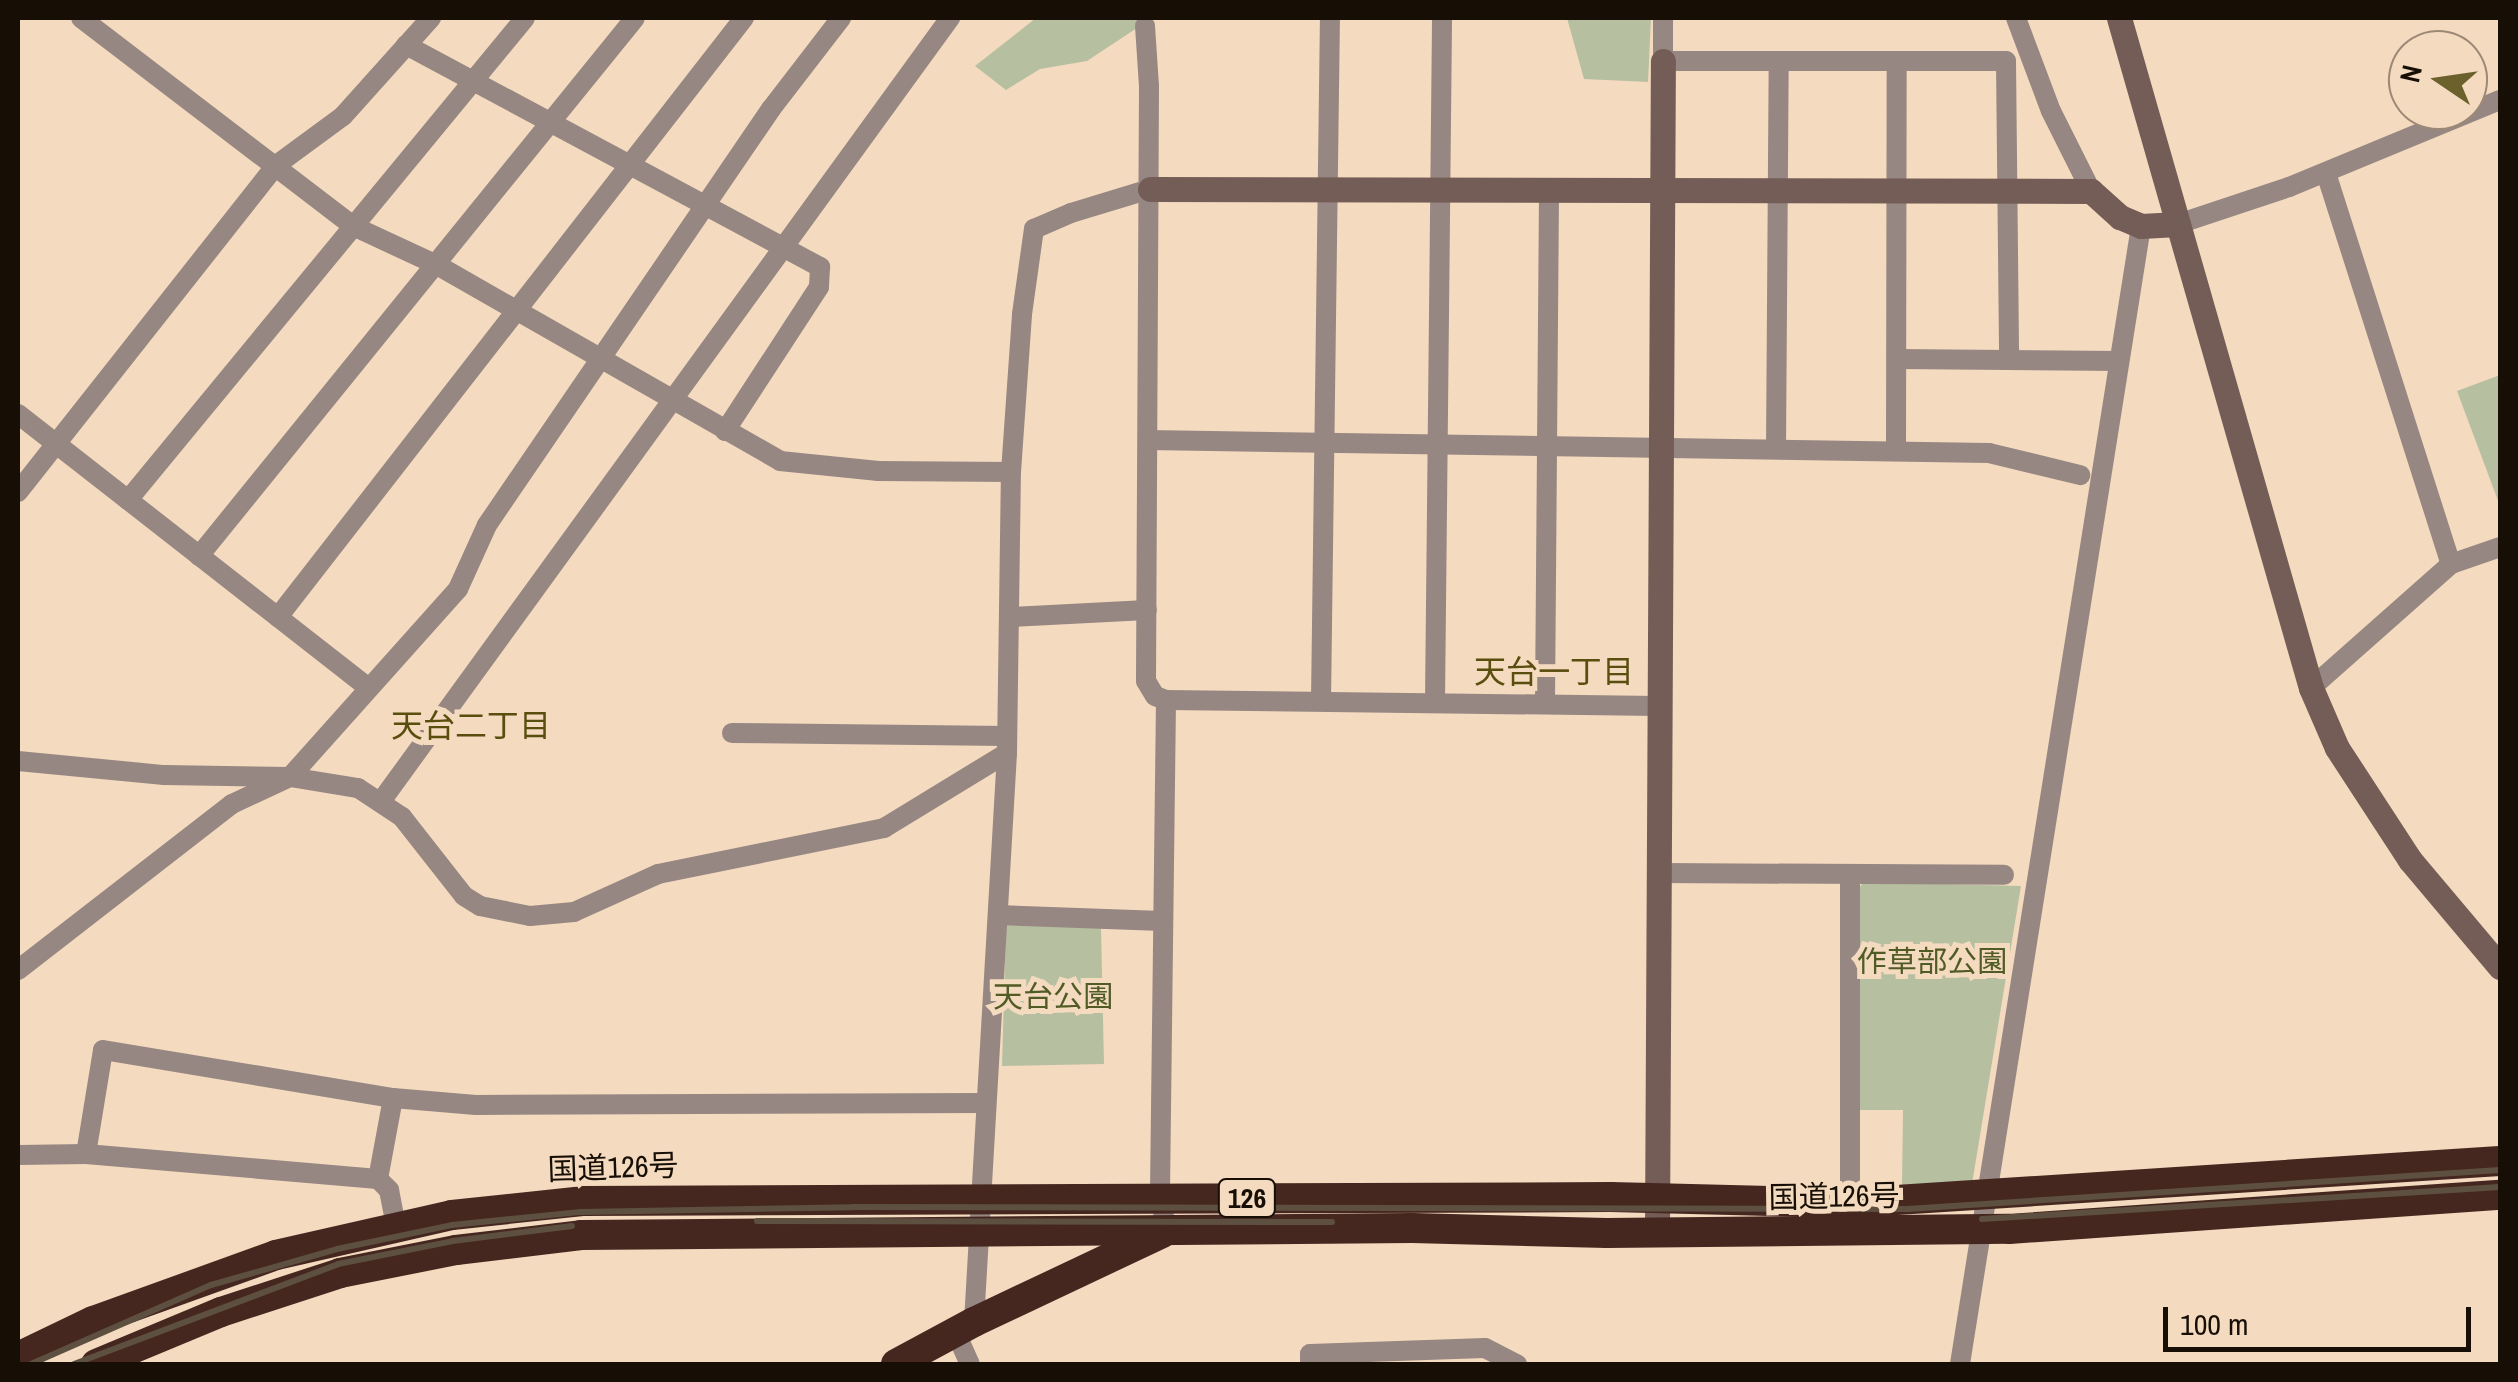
<!DOCTYPE html>
<meta charset="utf-8">
<style>
body{margin:0}
#map{position:relative;width:2518px;height:1382px;overflow:hidden;background:#f4dabf;font-family:"Archivo Narrow","Noto Sans JP",sans-serif}
div>[style]{position:absolute}
.green>*{inset:0;background:#b7bfa1}
.street>*{height:20px;margin:-10px;padding:0 10px;transform-origin:10px;border-radius:10px;background:#978782}
.secondary>*{height:25px;margin:-12.5px;padding:0 12.5px;transform-origin:12.5px;border-radius:12.5px;background:#745d57}
.highway>*{height:30px;margin:-15px;padding:0 15px;transform-origin:15px;border-radius:15px;background:#452720}
.rail>*{height:6px;margin:-3px;padding:0 3px;transform-origin:3px;border-radius:3px;background:#5d5041}
span{translate:-50% -50%;white-space:nowrap;text-align:center;line-height:1.15;-webkit-text-stroke:10px #f4dabf;paint-order:stroke}
.shield-label span{padding:2px 8px;background:#f4dabf;border:2px solid;border-radius:8px;-webkit-text-stroke-width:0}
.shield-label{font-size:28px;color:#170f06;font-weight:700}
.park-label{font-size:30px;color:#505b26}
.street-label{font-size:30px;color:#170f06}
.neighbourhood-label{font-size:32px;color:#5a4e0f}
.frame{position:absolute;inset:0;border:20px solid #170f06;pointer-events:none}
.north{position:absolute;left:2388px;top:30px;width:100px;height:100px;box-sizing:border-box;background:#f4dabf;border:2px solid #9c8975;border-radius:50%;rotate:283deg;font-size:28px;font-weight:700;line-height:40px;text-align:center;color:#170f06}
.north::after{content:'';display:block;margin:auto;width:35px;height:45px;background:#6b612d;clip-path:polygon(50% 0,100% 100%,50% 72%,0 100%)}
.scale{position:absolute;left:2163px;top:1307px;width:308px;height:45px;box-sizing:border-box;border:5px solid #170f06;border-top:0;padding-left:12px;font-size:30px;line-height:35px;white-space:nowrap;color:#170f06;-webkit-text-stroke:8px #f4dabf;paint-order:stroke}
</style>
<div id="map">
<div class="green">
<div style="clip-path:polygon(1036px 18px,1152px 18px,1087px 61px,1040px 69px,1006px 90px,975px 66px)"></div>
<div style="clip-path:polygon(1567px 18px,1651px 18px,1648px 82px,1584px 79px)"></div>
<div style="clip-path:polygon(2500px 375px,2500px 506px,2457px 391px)"></div>
<div style="clip-path:polygon(1864px 882px,2021px 886px,1972px 1184px,1902px 1185px,1903px 1110px,1859px 1110px,1855px 892px)"></div>
<div style="clip-path:polygon(1015px 920px,1101px 928px,1104px 1064px,1002px 1066px,1006px 926px)"></div>
</div>
<div class="street">
<div style="left:81px;top:18px;width:342px;rotate:37.4deg"></div>
<div style="left:353px;top:226px;width:93px;rotate:24.9deg"></div>
<div style="left:437px;top:265px;width:395px;rotate:29.7deg"></div>
<div style="left:780px;top:461px;width:99px;rotate:5.8deg"></div>
<div style="left:878px;top:471px;width:133px;rotate:0.4deg"></div>
<div style="left:1663px;top:18px;width:43px;rotate:90deg"></div>
<div style="left:1663px;top:61px;width:343px"></div>
<div style="left:2006px;top:61px;width:298px;rotate:89.4deg"></div>
<div style="left:2016px;top:18px;width:99px;rotate:69.4deg"></div>
<div style="left:2051px;top:111px;width:89px;rotate:63.4deg"></div>
<div style="left:1145px;top:26px;width:60px;rotate:86.2deg"></div>
<div style="left:1149px;top:86px;width:595px;rotate:90.29deg"></div>
<div style="left:1146px;top:681px;width:17px;rotate:59deg"></div>
<div style="left:1155px;top:696px;width:12px;rotate:20deg"></div>
<div style="left:1166px;top:700px;width:492px;rotate:0.7deg"></div>
<div style="left:406px;top:45px;width:470px;rotate:28.2deg"></div>
<div style="left:820px;top:267px;width:20px;rotate:93deg"></div>
<div style="left:819px;top:287px;width:172px;rotate:123.1deg"></div>
<div style="left:2326px;top:173px;width:410px;rotate:72.3deg"></div>
<div style="left:2178px;top:224px;width:117px;rotate:-18.4deg"></div>
<div style="left:2289px;top:187px;width:228px;rotate:-22.4deg"></div>
<div style="left:1897px;top:359px;width:222px;rotate:0.5deg"></div>
<div style="left:18px;top:414px;width:444px;rotate:38deg"></div>
<div style="left:1148px;top:440px;width:841px;rotate:0.89deg"></div>
<div style="left:1989px;top:453px;width:94px;rotate:13.6deg"></div>
<div style="left:1776px;top:449px;width:388px;rotate:-89.6deg"></div>
<div style="left:1896px;top:451px;width:390px;rotate:-89.9deg"></div>
<div style="left:18px;top:492px;width:415px;rotate:-51.7deg"></div>
<div style="left:275px;top:166px;width:84px;rotate:-36.3deg"></div>
<div style="left:343px;top:116px;width:132px;rotate:-48.1deg"></div>
<div style="left:128px;top:500px;width:624px;rotate:-50.52deg"></div>
<div style="left:199px;top:556px;width:692px;rotate:-50.98deg"></div>
<div style="left:278px;top:617px;width:759px;rotate:-52.12deg"></div>
<div style="left:1009px;top:617px;width:138px;rotate:-2.9deg"></div>
<div style="left:2311px;top:688px;width:187px;rotate:-41.5deg"></div>
<div style="left:2451px;top:564px;width:52px;rotate:-19.1deg"></div>
<div style="left:1166px;top:700px;width:499px;rotate:90.7deg"></div>
<div style="left:1160px;top:1199px;width:32px;rotate:77deg"></div>
<div style="left:1321px;top:701px;width:683px;rotate:-89.25deg"></div>
<div style="left:1435px;top:702px;width:684px;rotate:-89.41deg"></div>
<div style="left:1545px;top:703px;width:514px;rotate:-89.55deg"></div>
<div style="left:732px;top:733px;width:275px;rotate:0.6deg"></div>
<div style="left:18px;top:761px;width:147px;rotate:5.5deg"></div>
<div style="left:164px;top:775px;width:126px;rotate:0.9deg"></div>
<div style="left:290px;top:777px;width:69px;rotate:9.2deg"></div>
<div style="left:358px;top:788px;width:53px;rotate:33.4deg"></div>
<div style="left:402px;top:817px;width:100px;rotate:51.9deg"></div>
<div style="left:464px;top:896px;width:19px;rotate:32deg"></div>
<div style="left:480px;top:906px;width:51px;rotate:11.3deg"></div>
<div style="left:530px;top:916px;width:44px;rotate:-5.2deg"></div>
<div style="left:574px;top:912px;width:92px;rotate:-24.3deg"></div>
<div style="left:658px;top:874px;width:231px;rotate:-11.5deg"></div>
<div style="left:884px;top:828px;width:144px;rotate:-31.4deg"></div>
<div style="left:382px;top:800px;width:967px;rotate:-54.01deg"></div>
<div style="left:1659px;top:873px;width:345px;rotate:0.3deg"></div>
<div style="left:998px;top:915px;width:164px;rotate:2.1deg"></div>
<div style="left:18px;top:970px;width:271px;rotate:-37.8deg"></div>
<div style="left:232px;top:804px;width:64px;rotate:-25deg"></div>
<div style="left:290px;top:777px;width:252px;rotate:-48.2deg"></div>
<div style="left:458px;top:589px;width:70px;rotate:-65.6deg"></div>
<div style="left:487px;top:525px;width:504px;rotate:-55.68deg"></div>
<div style="left:771px;top:109px;width:115px;rotate:-52.4deg"></div>
<div style="left:86px;top:1154px;width:105px;rotate:-80.7deg"></div>
<div style="left:103px;top:1050px;width:294px;rotate:9.4deg"></div>
<div style="left:393px;top:1098px;width:83px;rotate:4.8deg"></div>
<div style="left:476px;top:1105px;width:509px;rotate:-0.23deg"></div>
<div style="left:18px;top:1155px;width:68px;rotate:-0.8deg"></div>
<div style="left:86px;top:1154px;width:293px;rotate:4.9deg"></div>
<div style="left:378px;top:1179px;width:16px;rotate:45deg"></div>
<div style="left:389px;top:1190px;width:38px;rotate:79deg"></div>
<div style="left:378px;top:1179px;width:82px;rotate:-79.5deg"></div>
<div style="left:1850px;top:1203px;width:328px;rotate:-90deg"></div>
<div style="left:974px;top:1322px;width:570px;rotate:-86.68deg"></div>
<div style="left:1007px;top:753px;width:281px;rotate:-89.2deg"></div>
<div style="left:1011px;top:472px;width:158px;rotate:-86deg"></div>
<div style="left:1022px;top:314px;width:86px;rotate:-82deg"></div>
<div style="left:1034px;top:229px;width:40px;rotate:-23.4deg"></div>
<div style="left:1071px;top:213px;width:83px;rotate:-16.9deg"></div>
<div style="left:956px;top:1333px;width:34px;rotate:66deg"></div>
<div style="left:1310px;top:1364px;width:10px;rotate:-90deg"></div>
<div style="left:1310px;top:1354px;width:175px;rotate:-2deg"></div>
<div style="left:1485px;top:1348px;width:36px;rotate:27deg"></div>
<div style="left:1960px;top:1364px;width:1152px;rotate:-80.96deg"></div>
</div>
<div class="secondary">
<div style="left:2119px;top:18px;width:697px;rotate:74.01deg"></div>
<div style="left:2311px;top:688px;width:65px;rotate:66.6deg"></div>
<div style="left:2337px;top:748px;width:134px;rotate:56.9deg"></div>
<div style="left:2410px;top:860px;width:140px;rotate:49.9deg"></div>
<div style="left:1150px;top:189px;width:941px;rotate:0.12deg"></div>
<div style="left:2091px;top:191px;width:39px;rotate:42deg"></div>
<div style="left:2120px;top:217px;width:23px;rotate:23deg"></div>
<div style="left:2141px;top:226px;width:37px;rotate:-3deg"></div>
<div style="left:1657px;top:1231px;width:1170px;rotate:-89.71deg"></div>
</div>
<div class="highway">
<div style="left:18px;top:1357px;width:83px;rotate:-25.6deg"></div>
<div style="left:93px;top:1321px;width:195px;rotate:-19.8deg"></div>
<div style="left:276px;top:1255px;width:180px;rotate:-12.8deg"></div>
<div style="left:452px;top:1215px;width:131px;rotate:-6.1deg"></div>
<div style="left:582px;top:1201px;width:1029px;rotate:-0.22deg"></div>
<div style="left:1611px;top:1197px;width:239px;rotate:1.4deg"></div>
<div style="left:1850px;top:1203px;width:651px;rotate:-3.7deg"></div>
<div style="left:96px;top:1364px;width:135px;rotate:-22.6deg"></div>
<div style="left:221px;top:1312px;width:125px;rotate:-18.1deg"></div>
<div style="left:340px;top:1273px;width:118px;rotate:-11.2deg"></div>
<div style="left:456px;top:1250px;width:126px;rotate:-6.8deg"></div>
<div style="left:581px;top:1235px;width:831px;rotate:-0.48deg"></div>
<div style="left:1412px;top:1228px;width:195px;rotate:1.5deg"></div>
<div style="left:1607px;top:1233px;width:402px;rotate:-0.6deg"></div>
<div style="left:2009px;top:1229px;width:492px;rotate:-4deg"></div>
<div style="left:896px;top:1364px;width:89px;rotate:-28.3deg"></div>
<div style="left:974px;top:1322px;width:208px;rotate:-25.3deg"></div>
</div>
<div class="rail">
<div style="left:1982px;top:1219px;width:519px;rotate:-3.54deg"></div>
<div style="left:757px;top:1221px;width:575px;rotate:0.1deg"></div>
<div style="left:31px;top:1364px;width:197px;rotate:-23.7deg"></div>
<div style="left:211px;top:1285px;width:131px;rotate:-15.9deg"></div>
<div style="left:337px;top:1249px;width:117px;rotate:-11.8deg"></div>
<div style="left:452px;top:1225px;width:130px;rotate:-5.8deg"></div>
<div style="left:581px;top:1212px;width:273px;rotate:-1deg"></div>
<div style="left:854px;top:1207px;width:1053px;rotate:0.11deg"></div>
<div style="left:1907px;top:1209px;width:594px;rotate:-3.76deg"></div>
<div style="left:74px;top:1364px;width:282px;rotate:-20.7deg"></div>
<div style="left:338px;top:1264px;width:117px;rotate:-11.3deg"></div>
<div style="left:453px;top:1241px;width:120px;rotate:-7.2deg"></div>
</div>
<div class="shield-label">
<span style="left:1247px;top:1198px">126</span>
</div>
<div class="park-label">
<span style="left:1932px;top:961px">作草部公園</span>
<span style="left:1053px;top:996px">天台公園</span>
</div>
<div class="street-label">
<span style="left:613px;top:1167px;rotate:-2deg">国道126号</span>
<span style="left:1834px;top:1196px;rotate:-1deg">国道126号</span>
</div>
<div class="neighbourhood-label">
<span style="left:1554px;top:672px">天台一丁目</span>
<span style="left:471px;top:726px">天台二丁目</span>
</div>
<div class="frame"></div>
<div class="north">N</div>
<div class="scale">100 m</div>
</div>
